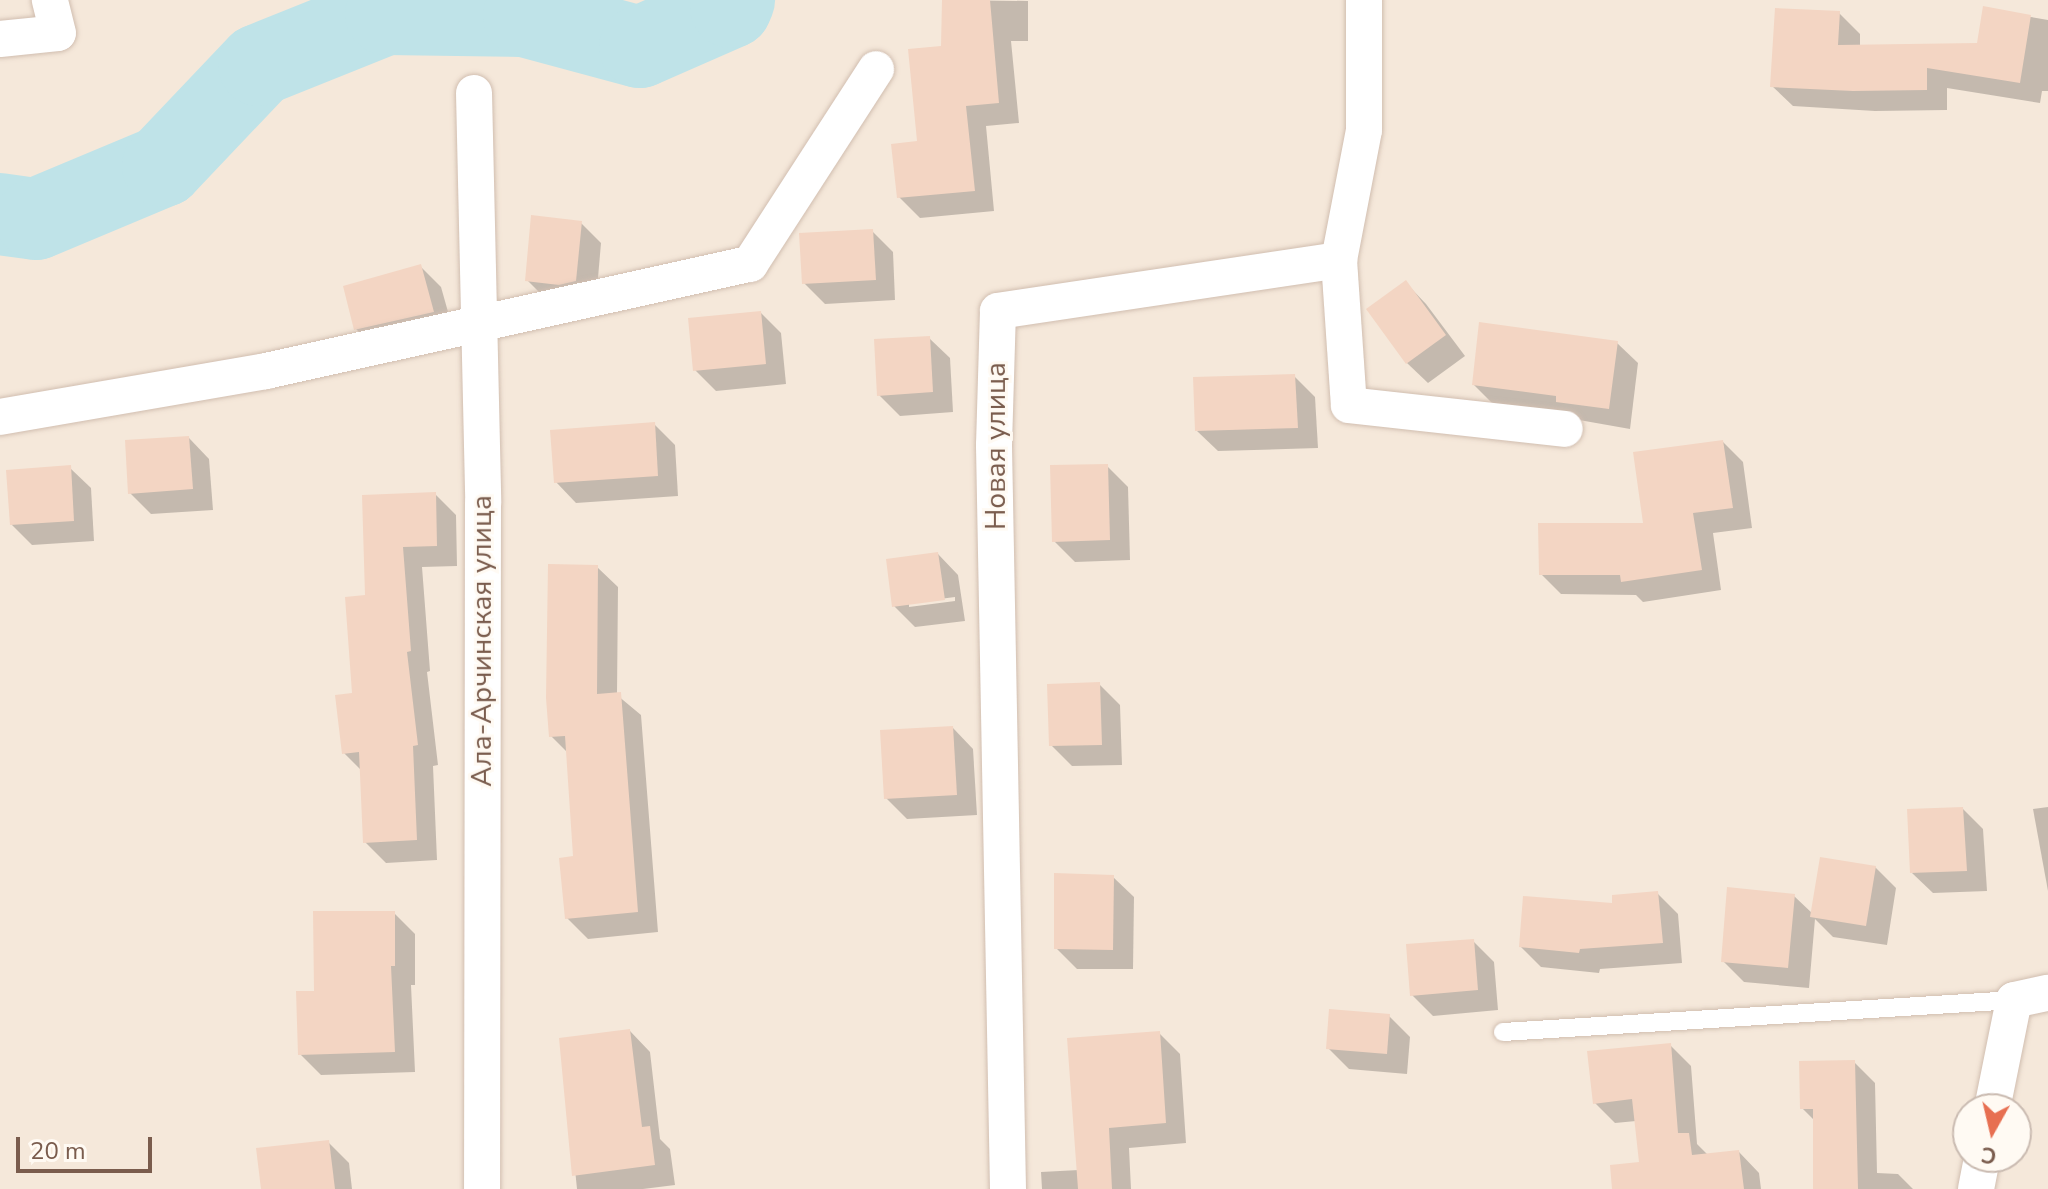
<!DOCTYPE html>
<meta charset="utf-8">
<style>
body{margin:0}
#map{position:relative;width:2048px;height:1189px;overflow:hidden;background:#fdf6ec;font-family:"Nunito Sans",sans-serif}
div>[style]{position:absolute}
.residential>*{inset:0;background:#f5e8da}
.shadow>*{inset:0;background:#0003}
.river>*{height:82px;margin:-41px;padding:0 41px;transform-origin:41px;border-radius:41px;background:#bfe3e8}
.building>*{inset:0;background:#f3d5c3}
.roads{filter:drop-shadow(0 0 2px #d1beb0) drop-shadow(0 0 2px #d1beb0)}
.service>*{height:18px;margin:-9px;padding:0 9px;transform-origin:9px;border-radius:9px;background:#fff}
.minor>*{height:36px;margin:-18px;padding:0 18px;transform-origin:18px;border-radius:18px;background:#fff}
span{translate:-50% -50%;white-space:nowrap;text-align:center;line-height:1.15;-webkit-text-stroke:6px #fffaf3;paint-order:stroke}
.street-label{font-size:28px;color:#7a5c4d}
.north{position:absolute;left:1952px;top:1093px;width:80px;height:80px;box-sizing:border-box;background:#fffaf3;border:2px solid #cabbb1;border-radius:50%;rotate:188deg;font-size:22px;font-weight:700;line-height:32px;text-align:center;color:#7a5c4d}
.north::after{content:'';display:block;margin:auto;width:28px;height:36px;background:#e76f51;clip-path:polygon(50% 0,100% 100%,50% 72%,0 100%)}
.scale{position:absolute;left:16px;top:1137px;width:136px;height:36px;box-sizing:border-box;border:4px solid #7a5c4d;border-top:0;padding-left:10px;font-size:24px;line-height:28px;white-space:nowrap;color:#7a5c4d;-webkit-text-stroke:6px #fffaf3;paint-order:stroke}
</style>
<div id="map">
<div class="residential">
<div style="clip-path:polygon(evenodd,0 0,2048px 0,2048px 1189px,0 1189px,0 0,1968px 1109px,2016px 1109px,2016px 1157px,1968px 1157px,1968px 1109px)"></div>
</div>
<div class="shadow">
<div style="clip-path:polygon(944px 0,1028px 1px,1028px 41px,1011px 41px,1019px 123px,986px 126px,994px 211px,920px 218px,899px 197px,919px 143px,943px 47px)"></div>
<div style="clip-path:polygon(1985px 9px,2048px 20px,2048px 91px,2042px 91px,2040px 103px,1947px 88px,1947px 110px,1875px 111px,1793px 106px,1772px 86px,1839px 13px,1860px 34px,1860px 47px,1979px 45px)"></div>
<div style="clip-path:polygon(581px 223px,601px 243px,596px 301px,548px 301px,527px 280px)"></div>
<div style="clip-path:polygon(872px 231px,893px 252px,895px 300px,825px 304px,804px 283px)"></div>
<div style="clip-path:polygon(420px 266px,441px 287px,454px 333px,377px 350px,356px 329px)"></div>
<div style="clip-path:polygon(1406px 283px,1426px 304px,1465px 356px,1428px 383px,1407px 363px)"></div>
<div style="clip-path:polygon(761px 313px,781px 333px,786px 384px,716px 391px,695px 370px)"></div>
<div style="clip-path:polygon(929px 338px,950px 358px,953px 412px,900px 416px,879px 395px)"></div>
<div style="clip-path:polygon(1617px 343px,1638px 363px,1630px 429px,1494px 405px,1474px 385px)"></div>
<div style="clip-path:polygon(1294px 376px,1315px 397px,1318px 448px,1218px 451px,1197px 431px)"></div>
<div style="clip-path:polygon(654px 424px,675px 445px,678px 496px,576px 503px,556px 482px)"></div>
<div style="clip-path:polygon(189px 438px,209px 459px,213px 510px,151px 514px,130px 493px)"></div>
<div style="clip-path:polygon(1723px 442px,1743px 462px,1752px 528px,1713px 533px,1721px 590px,1643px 602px,1636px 595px,1561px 594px,1541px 574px,1645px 525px)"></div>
<div style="clip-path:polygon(1107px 466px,1128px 487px,1130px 560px,1075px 562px,1054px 541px)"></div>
<div style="clip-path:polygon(70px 468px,91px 488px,94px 541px,32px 545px,11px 524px)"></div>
<div style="clip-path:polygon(435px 494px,456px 515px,457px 566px,422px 567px,430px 671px,427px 672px,438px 765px,433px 766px,437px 860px,386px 863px,365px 842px,362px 771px,344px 753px,367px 597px)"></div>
<div style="clip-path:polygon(evenodd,938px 554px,958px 575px,965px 621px,915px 627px,894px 606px,938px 554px,955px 597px,955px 601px,909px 607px,909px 603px,955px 597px)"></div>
<div style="clip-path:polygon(597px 567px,618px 587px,617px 695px,641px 715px,658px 932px,588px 939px,567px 918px,576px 858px,568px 753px,551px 736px)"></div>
<div style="clip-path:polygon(1099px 684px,1120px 705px,1122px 765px,1072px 766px,1051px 745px)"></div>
<div style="clip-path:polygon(953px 728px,973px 749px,977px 815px,907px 819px,886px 798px)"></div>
<div style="clip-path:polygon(2048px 807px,2048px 891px,2033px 809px)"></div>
<div style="clip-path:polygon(1963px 809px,1983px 829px,1987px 891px,1933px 893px,1912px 873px)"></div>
<div style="clip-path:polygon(1875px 867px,1896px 888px,1887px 945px,1833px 937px,1815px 919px,1809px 988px,1744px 982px,1723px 961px,1794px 896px,1813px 914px)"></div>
<div style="clip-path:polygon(1113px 877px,1134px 897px,1133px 969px,1077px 969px,1056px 948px)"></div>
<div style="clip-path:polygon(1657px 893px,1678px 914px,1682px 963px,1600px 969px,1599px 973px,1541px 967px,1521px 947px,1615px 906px)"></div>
<div style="clip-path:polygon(394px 913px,415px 934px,415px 985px,411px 985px,415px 1072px,321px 1075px,300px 1054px,316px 992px)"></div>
<div style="clip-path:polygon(1473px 941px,1494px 962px,1498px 1010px,1433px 1016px,1412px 995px)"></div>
<div style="clip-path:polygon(1389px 1016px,1410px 1037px,1407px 1074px,1349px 1069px,1328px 1048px)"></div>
<div style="clip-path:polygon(630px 1031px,650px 1052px,660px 1139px,670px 1149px,675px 1185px,643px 1189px,577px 1189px,562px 1040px)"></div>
<div style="clip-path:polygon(1159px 1033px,1180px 1054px,1186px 1143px,1129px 1148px,1131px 1189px,1042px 1189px,1041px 1172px,1079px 1170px)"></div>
<div style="clip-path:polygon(1670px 1045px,1691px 1066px,1697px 1144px,1709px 1156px,1739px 1152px,1759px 1173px,1761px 1189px,1644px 1189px,1636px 1121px,1615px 1123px,1595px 1103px)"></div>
<div style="clip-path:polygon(1854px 1062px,1875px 1083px,1877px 1173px,1898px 1174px,1913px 1189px,1815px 1189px,1815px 1121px,1802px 1108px)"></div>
<div style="clip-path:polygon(328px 1142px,349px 1163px,352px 1189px,263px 1189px)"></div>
</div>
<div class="river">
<div style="left:0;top:214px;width:36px;rotate:8deg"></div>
<div style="left:36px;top:219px;width:138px;rotate:-22.7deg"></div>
<div style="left:163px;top:166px;width:139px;rotate:-46.5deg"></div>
<div style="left:259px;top:65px;width:137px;rotate:-21.9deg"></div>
<div style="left:386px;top:14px;width:138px;rotate:0.8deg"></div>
<div style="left:524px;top:16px;width:120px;rotate:15deg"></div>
<div style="left:640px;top:47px;width:99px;rotate:-23.7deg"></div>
<div style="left:731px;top:7px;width:8px;rotate:-67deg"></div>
</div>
<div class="building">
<div style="clip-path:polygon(942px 0,990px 0,999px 103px,966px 106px,975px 191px,897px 198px,891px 144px,917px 141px,908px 49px,941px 46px)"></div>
<div style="clip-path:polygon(1983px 6px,2031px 15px,2020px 83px,1927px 68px,1927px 90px,1853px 91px,1770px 87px,1775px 8px,1840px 11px,1838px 45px,1977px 43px)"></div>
<div style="clip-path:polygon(531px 215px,582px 221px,576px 281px,559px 285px,525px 281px)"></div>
<div style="clip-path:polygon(873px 229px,876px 280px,802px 284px,799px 233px)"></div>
<div style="clip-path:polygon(421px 264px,434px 312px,354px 330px,343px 286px)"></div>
<div style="clip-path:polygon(1406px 280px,1446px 335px,1406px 364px,1366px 309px)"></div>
<div style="clip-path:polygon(761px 311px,766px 364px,693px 371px,688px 318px)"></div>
<div style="clip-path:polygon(1479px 322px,1618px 341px,1609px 409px,1556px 402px,1556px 396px,1472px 385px)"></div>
<div style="clip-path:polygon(930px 336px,933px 392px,877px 396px,874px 339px)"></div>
<div style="clip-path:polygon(1295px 374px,1298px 428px,1195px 431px,1193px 377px)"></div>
<div style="clip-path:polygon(655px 422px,658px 476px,554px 483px,550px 430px)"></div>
<div style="clip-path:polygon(189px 436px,193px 489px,128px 494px,125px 440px)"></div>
<div style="clip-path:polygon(1723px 440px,1733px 508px,1693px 513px,1702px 570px,1621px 582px,1620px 575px,1539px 575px,1538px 523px,1643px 523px,1633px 452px)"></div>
<div style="clip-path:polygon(1108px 464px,1110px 540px,1052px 542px,1050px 465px)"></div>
<div style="clip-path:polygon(71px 465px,74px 521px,10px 525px,6px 470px)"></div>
<div style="clip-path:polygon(436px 492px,437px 546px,403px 547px,411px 651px,407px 652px,418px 745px,413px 746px,417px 840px,363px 843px,359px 752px,342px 754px,335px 695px,352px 693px,345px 597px,365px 595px,362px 495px)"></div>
<div style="clip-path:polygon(938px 552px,945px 600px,892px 607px,886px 559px)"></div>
<div style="clip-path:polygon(548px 564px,598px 565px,597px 694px,621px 692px,638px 912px,565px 919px,559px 858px,573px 856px,565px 736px,549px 737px,546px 698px)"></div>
<div style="clip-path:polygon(1100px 682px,1102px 745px,1049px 746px,1047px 684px)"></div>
<div style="clip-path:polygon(953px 726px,957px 795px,884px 799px,880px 730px)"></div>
<div style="clip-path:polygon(1963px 807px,1967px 871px,1910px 873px,1907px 809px)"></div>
<div style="clip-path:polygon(1820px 857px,1876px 866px,1866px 926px,1810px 917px)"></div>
<div style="clip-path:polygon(1054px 873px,1114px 875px,1113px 950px,1054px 949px)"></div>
<div style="clip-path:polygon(1727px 887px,1795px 894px,1788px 968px,1721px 962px)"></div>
<div style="clip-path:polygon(1658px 891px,1663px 943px,1580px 949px,1579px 953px,1519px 947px,1523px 896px,1612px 903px,1612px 895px)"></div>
<div style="clip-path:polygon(313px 911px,395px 911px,395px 966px,391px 966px,395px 1052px,298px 1055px,296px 991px,314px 991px)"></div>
<div style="clip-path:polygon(1474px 939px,1478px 990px,1410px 996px,1406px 944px)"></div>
<div style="clip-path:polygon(1329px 1009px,1390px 1014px,1387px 1054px,1326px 1049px)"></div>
<div style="clip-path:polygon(630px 1029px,642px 1127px,650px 1126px,655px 1165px,572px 1176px,559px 1038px)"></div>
<div style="clip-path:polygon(1160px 1031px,1166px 1123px,1109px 1128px,1112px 1189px,1078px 1189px,1067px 1038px)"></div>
<div style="clip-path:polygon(1671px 1043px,1678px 1133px,1689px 1133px,1692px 1155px,1739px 1150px,1744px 1189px,1612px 1189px,1610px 1165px,1639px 1162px,1632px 1099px,1593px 1104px,1587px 1051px)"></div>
<div style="clip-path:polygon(1855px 1060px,1858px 1189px,1813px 1189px,1813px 1109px,1800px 1109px,1799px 1061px)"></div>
<div style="clip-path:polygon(329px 1140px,335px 1189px,261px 1189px,256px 1148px)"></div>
</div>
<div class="roads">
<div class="service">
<div style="left:1503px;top:1032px;width:512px;rotate:-3.58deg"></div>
</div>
<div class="minor">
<div style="left:0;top:39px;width:58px;rotate:-5.9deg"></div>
<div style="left:58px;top:33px;width:34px;rotate:-104deg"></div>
<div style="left:474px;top:93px;width:410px;rotate:88.7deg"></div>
<div style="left:483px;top:503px;width:686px;rotate:90.08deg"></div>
<div style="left:1339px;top:260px;width:145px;rotate:86.1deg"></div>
<div style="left:1349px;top:405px;width:217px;rotate:6.3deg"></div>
<div style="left:0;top:417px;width:270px;rotate:-9.8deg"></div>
<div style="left:266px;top:371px;width:496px;rotate:-12.5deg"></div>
<div style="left:750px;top:264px;width:232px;rotate:-57.1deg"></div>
<div style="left:1992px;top:1109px;width:111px;rotate:-78.6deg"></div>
<div style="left:2014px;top:1000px;width:35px;rotate:-12deg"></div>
<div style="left:1008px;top:1189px;width:744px;rotate:-91.08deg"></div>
<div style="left:994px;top:445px;width:134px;rotate:-88.3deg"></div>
<div style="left:998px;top:311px;width:345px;rotate:-8.5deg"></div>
<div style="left:1339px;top:260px;width:132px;rotate:-79.1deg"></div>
<div style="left:1364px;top:130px;width:130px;rotate:-90deg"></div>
<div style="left:1976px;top:1189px;width:33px;rotate:-79deg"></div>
</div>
</div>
<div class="street-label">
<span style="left:996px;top:446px;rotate:-90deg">Новая улица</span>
<span style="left:482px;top:641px;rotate:-90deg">Ала-Арчинская улица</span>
</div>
<div class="north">С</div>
<div class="scale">20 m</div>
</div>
